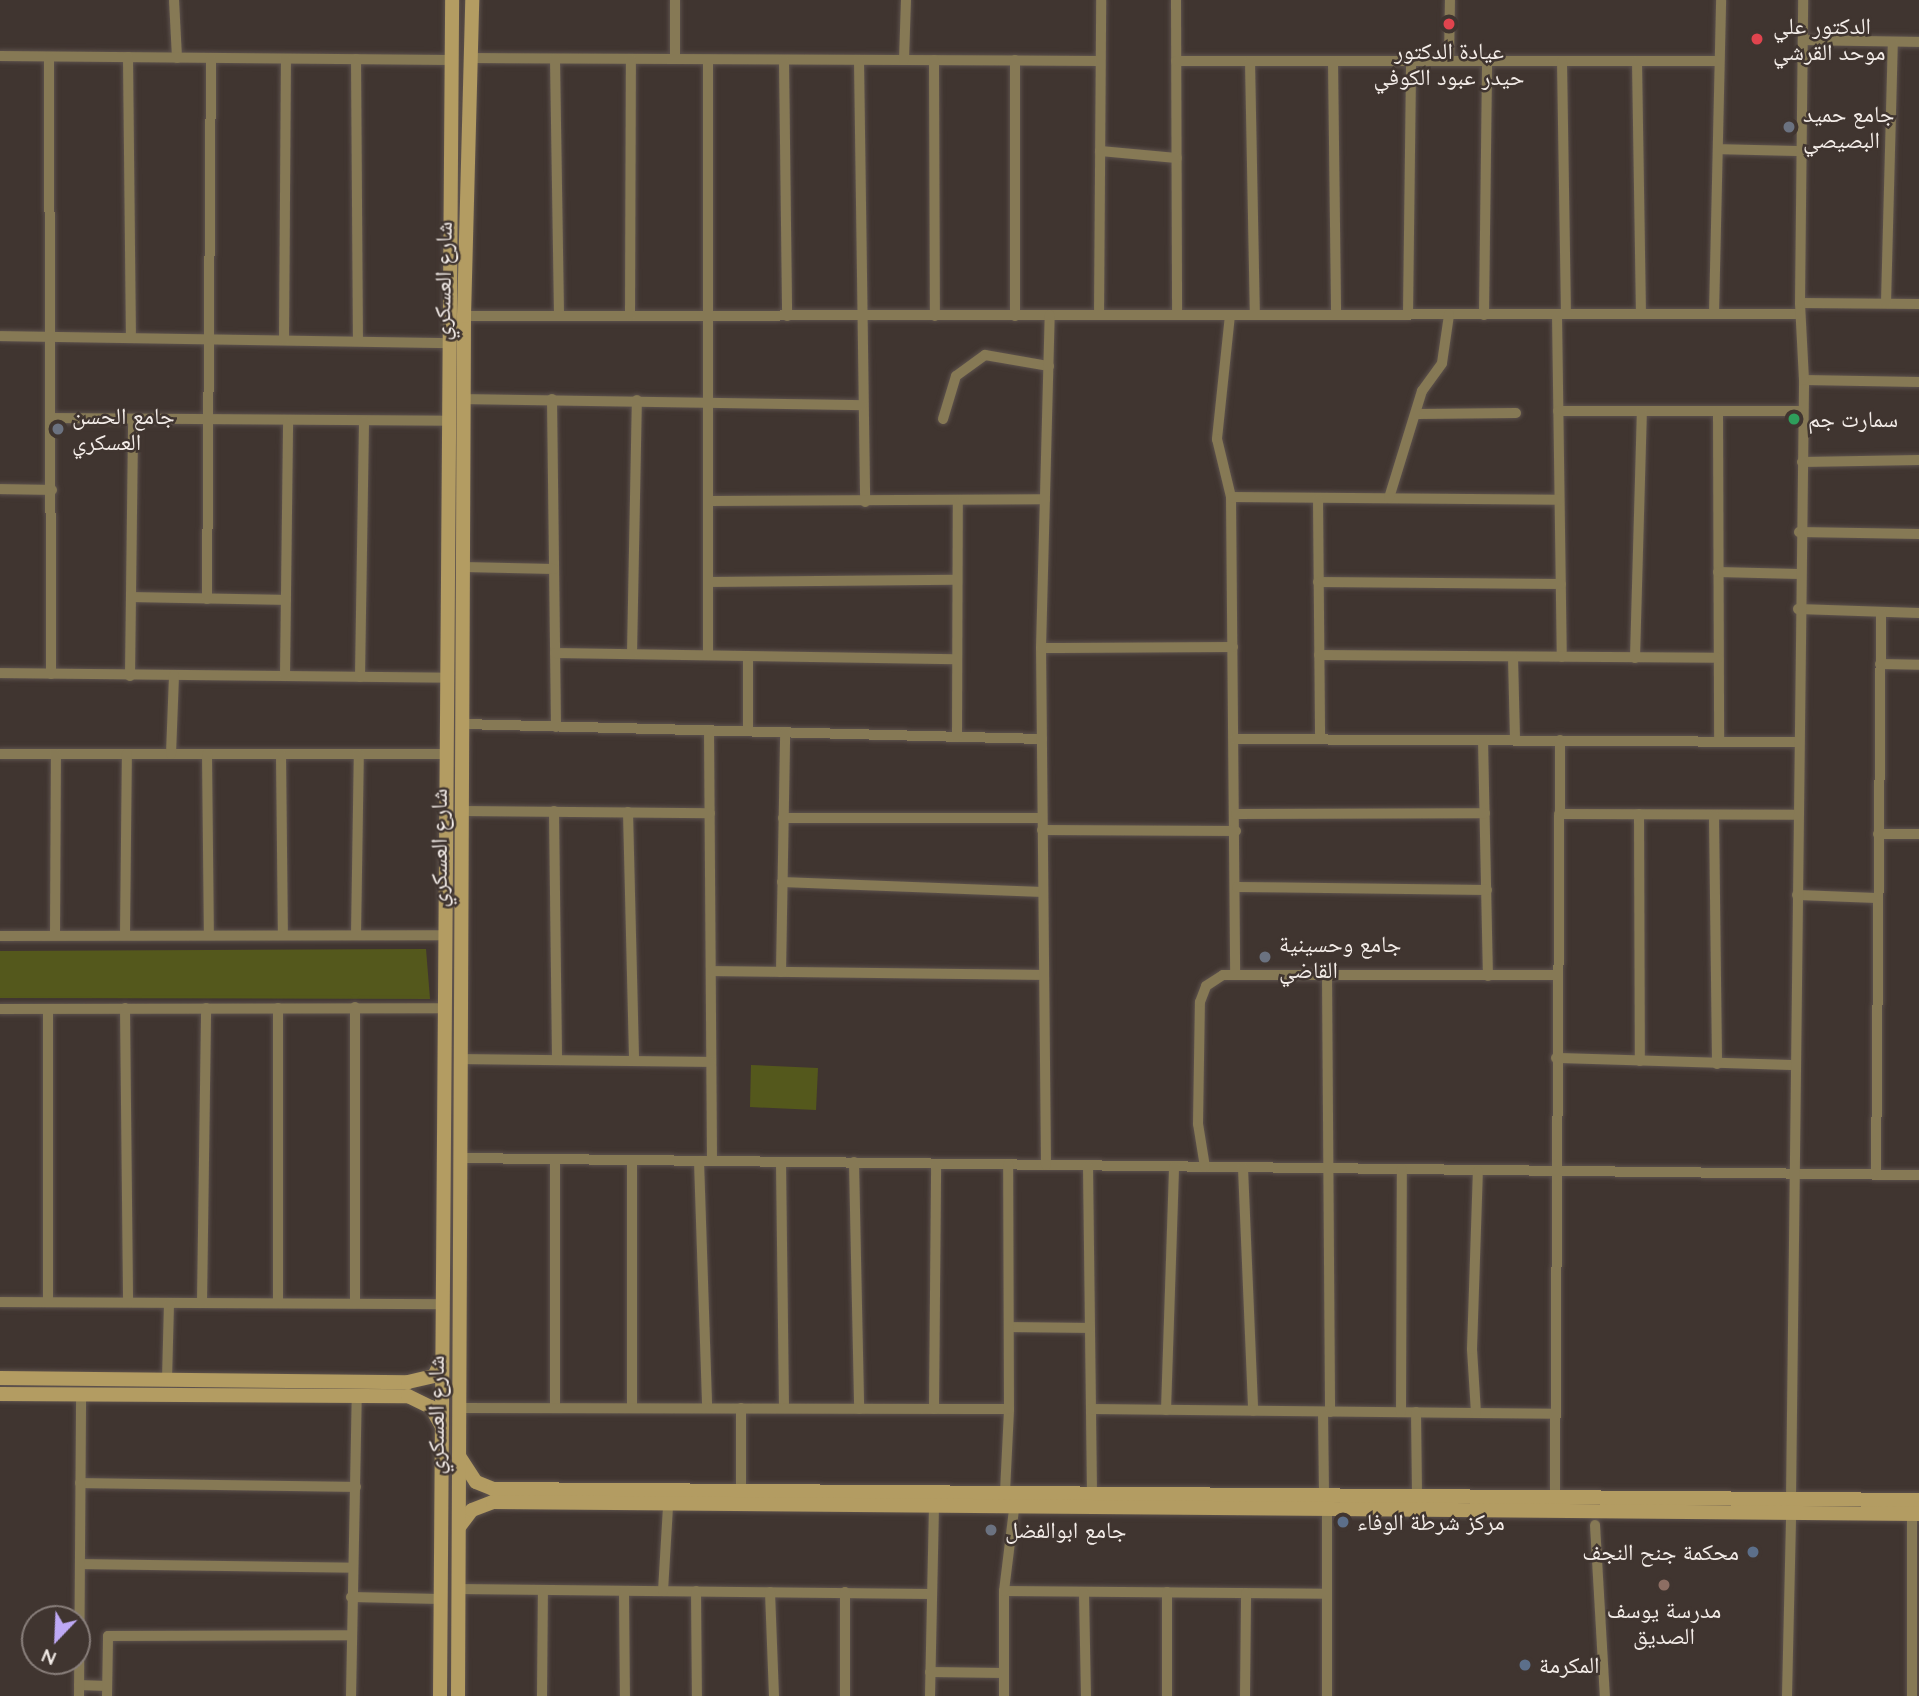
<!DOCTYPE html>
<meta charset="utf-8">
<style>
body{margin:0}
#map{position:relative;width:1919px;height:1696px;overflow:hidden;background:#403530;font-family:Quicksand,"Noto Naskh Arabic",sans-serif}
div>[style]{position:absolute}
.green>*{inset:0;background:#54581c}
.roads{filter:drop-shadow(0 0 2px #5d524d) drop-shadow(0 0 2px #5d524d)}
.street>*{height:10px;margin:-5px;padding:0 5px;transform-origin:5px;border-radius:5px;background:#867955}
.secondary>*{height:14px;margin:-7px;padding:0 7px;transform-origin:7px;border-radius:7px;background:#b39c62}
.dots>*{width:19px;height:19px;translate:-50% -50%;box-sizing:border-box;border:4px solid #403530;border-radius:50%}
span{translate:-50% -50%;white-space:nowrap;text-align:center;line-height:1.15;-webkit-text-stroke:5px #403530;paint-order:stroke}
.poi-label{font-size:23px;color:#f3ece8}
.left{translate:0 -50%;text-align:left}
.right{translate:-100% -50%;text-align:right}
.street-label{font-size:23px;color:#f3ece8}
.north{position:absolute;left:21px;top:1605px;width:70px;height:70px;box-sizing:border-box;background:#403530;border:2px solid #887e7a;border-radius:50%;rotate:203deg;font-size:19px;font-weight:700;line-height:28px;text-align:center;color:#f3ece8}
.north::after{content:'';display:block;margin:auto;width:24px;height:32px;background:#bea9f5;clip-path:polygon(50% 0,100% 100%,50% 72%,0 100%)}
</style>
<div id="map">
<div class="green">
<div style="clip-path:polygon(426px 949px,430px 999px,0 998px,0 951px)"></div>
<div style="clip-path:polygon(751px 1065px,818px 1068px,816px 1110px,750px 1107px)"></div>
</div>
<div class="roads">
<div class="street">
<div style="left:174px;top:0;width:58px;rotate:87deg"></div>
<div style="left:1176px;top:0;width:315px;rotate:89.8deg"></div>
<div style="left:1803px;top:40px;width:116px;rotate:1deg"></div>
<div style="left:0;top:56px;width:451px;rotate:0.5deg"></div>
<div style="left:49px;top:57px;width:617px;rotate:89.81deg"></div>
<div style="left:128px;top:57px;width:281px;rotate:89.4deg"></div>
<div style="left:470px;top:58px;width:630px;rotate:0.27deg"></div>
<div style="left:356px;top:59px;width:282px;rotate:89.6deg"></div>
<div style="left:555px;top:59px;width:257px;rotate:89.1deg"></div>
<div style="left:675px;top:59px;width:59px;rotate:-90deg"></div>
<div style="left:784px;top:60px;width:256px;rotate:89.3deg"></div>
<div style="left:859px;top:60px;width:442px;rotate:89.2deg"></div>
<div style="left:904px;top:60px;width:60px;rotate:-88.1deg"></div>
<div style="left:934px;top:60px;width:256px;rotate:89.8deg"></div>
<div style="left:1015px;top:60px;width:256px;rotate:90deg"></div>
<div style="left:1176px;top:61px;width:543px"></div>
<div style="left:1250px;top:61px;width:254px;rotate:88.9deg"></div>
<div style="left:1333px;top:61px;width:254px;rotate:89.3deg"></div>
<div style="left:1449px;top:61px;width:61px;rotate:-89.1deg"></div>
<div style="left:1562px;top:61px;width:253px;rotate:89.1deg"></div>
<div style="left:1637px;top:61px;width:253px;rotate:89.1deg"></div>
<div style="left:1718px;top:149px;width:84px;rotate:1.4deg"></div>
<div style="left:1100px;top:151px;width:77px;rotate:5.2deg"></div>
<div style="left:1800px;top:303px;width:119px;rotate:0.5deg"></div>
<div style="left:1886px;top:303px;width:261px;rotate:-88.5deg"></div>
<div style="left:1557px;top:314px;width:343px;rotate:89.2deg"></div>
<div style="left:1714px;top:314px;width:314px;rotate:-88.7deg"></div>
<div style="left:1099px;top:315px;width:315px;rotate:-89.6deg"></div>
<div style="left:1230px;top:315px;width:125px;rotate:96deg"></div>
<div style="left:1217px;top:439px;width:60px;rotate:76.4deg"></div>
<div style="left:1231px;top:497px;width:476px;rotate:89.5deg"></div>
<div style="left:1408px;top:315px;width:254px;rotate:-89.3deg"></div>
<div style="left:1484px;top:315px;width:254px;rotate:-89.3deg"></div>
<div style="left:464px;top:316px;width:1336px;rotate:-0.09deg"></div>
<div style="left:630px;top:316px;width:257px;rotate:-89.8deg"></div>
<div style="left:0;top:336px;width:449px;rotate:0.9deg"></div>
<div style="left:284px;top:340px;width:281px;rotate:-89.6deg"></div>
<div style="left:1804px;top:380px;width:115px;rotate:1deg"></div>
<div style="left:464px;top:399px;width:398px;rotate:0.9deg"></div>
<div style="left:552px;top:399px;width:328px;rotate:89.3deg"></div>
<div style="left:1558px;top:411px;width:244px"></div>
<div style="left:1718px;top:412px;width:329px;rotate:89.8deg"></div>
<div style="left:1418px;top:414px;width:98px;rotate:-0.6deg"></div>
<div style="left:52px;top:418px;width:396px;rotate:0.4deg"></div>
<div style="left:943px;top:419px;width:45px;rotate:-73.2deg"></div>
<div style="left:956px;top:376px;width:36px;rotate:-36deg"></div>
<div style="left:985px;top:355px;width:65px;rotate:9.8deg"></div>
<div style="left:1802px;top:462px;width:117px;rotate:-1deg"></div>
<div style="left:0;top:489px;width:52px;rotate:1.1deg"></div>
<div style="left:1231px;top:497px;width:328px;rotate:0.5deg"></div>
<div style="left:1389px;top:498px;width:112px;rotate:-72.9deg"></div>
<div style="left:1422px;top:391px;width:34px;rotate:-54deg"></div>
<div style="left:1442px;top:363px;width:49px;rotate:-81.7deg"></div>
<div style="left:1318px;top:499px;width:240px;rotate:89.5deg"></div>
<div style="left:709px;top:501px;width:336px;rotate:-0.3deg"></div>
<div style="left:1799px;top:532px;width:120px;rotate:1deg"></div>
<div style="left:463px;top:567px;width:91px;rotate:1.3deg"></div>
<div style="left:1718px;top:572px;width:81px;rotate:1.4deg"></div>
<div style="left:708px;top:582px;width:247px;rotate:-0.5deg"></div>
<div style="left:1318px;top:582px;width:243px;rotate:0.5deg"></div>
<div style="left:134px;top:597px;width:152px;rotate:1.1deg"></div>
<div style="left:207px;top:599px;width:541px;rotate:-89.58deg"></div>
<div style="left:1798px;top:609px;width:121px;rotate:1.9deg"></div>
<div style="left:1041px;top:648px;width:192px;rotate:-0.3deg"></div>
<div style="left:555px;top:653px;width:401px;rotate:0.9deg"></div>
<div style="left:632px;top:654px;width:254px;rotate:-88.9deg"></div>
<div style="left:708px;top:655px;width:595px;rotate:-90deg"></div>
<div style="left:1319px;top:655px;width:399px;rotate:0.4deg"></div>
<div style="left:1513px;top:657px;width:83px;rotate:88.6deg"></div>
<div style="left:1635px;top:658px;width:246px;rotate:-88.4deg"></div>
<div style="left:1880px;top:664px;width:39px;rotate:1deg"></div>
<div style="left:0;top:673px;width:447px;rotate:0.6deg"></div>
<div style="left:130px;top:676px;width:255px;rotate:-89.3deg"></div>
<div style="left:285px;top:676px;width:254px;rotate:-89.3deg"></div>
<div style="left:360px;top:677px;width:256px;rotate:-89.1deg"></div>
<div style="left:462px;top:724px;width:580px;rotate:1.48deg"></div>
<div style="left:709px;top:730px;width:431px;rotate:89.6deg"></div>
<div style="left:748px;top:731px;width:75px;rotate:-90deg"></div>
<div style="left:957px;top:737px;width:235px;rotate:-89.8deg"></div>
<div style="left:1235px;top:739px;width:563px;rotate:0.31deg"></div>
<div style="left:1483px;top:740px;width:236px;rotate:88.8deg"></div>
<div style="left:0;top:754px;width:446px"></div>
<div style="left:171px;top:754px;width:79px;rotate:-87.8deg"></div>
<div style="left:207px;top:754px;width:181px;rotate:89.4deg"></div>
<div style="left:281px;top:754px;width:181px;rotate:89.4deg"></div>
<div style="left:462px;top:811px;width:248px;rotate:0.5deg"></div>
<div style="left:554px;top:811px;width:249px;rotate:89.3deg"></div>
<div style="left:628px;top:812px;width:249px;rotate:88.6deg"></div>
<div style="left:1236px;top:814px;width:249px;rotate:-0.2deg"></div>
<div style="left:1559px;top:814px;width:238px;rotate:0.2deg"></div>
<div style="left:1639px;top:814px;width:247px;rotate:89.8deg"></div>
<div style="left:1714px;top:815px;width:249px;rotate:89.3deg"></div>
<div style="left:783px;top:818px;width:259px"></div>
<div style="left:1042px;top:830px;width:194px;rotate:0.3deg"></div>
<div style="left:1878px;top:834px;width:41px"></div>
<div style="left:782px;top:882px;width:261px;rotate:2.2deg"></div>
<div style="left:1237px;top:887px;width:250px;rotate:0.7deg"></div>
<div style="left:1797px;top:895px;width:81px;rotate:2.1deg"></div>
<div style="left:55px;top:935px;width:181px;rotate:-89.7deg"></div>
<div style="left:125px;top:935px;width:181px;rotate:-89.4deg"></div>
<div style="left:356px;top:935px;width:181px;rotate:-89.1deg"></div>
<div style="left:0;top:936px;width:445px;rotate:-0.1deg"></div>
<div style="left:711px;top:971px;width:332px;rotate:0.7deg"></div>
<div style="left:781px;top:972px;width:240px;rotate:-89deg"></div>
<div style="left:1327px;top:974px;width:438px;rotate:89.6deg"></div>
<div style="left:125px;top:1008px;width:294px;rotate:89.4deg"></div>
<div style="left:0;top:1009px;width:445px;rotate:-0.1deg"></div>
<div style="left:1556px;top:1058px;width:239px;rotate:1.7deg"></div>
<div style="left:461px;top:1059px;width:250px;rotate:0.7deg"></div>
<div style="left:460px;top:1158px;width:1459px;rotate:0.67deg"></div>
<div style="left:555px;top:1159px;width:249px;rotate:90deg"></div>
<div style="left:632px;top:1160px;width:248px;rotate:90deg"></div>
<div style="left:699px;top:1161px;width:247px;rotate:88.1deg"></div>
<div style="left:781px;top:1162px;width:246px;rotate:89.3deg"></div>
<div style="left:854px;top:1162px;width:247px;rotate:88.8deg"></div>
<div style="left:1046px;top:1165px;width:517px;rotate:-90.55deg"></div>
<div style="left:1041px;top:648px;width:333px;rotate:-88.5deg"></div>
<div style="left:1088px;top:1166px;width:327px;rotate:89.3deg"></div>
<div style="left:1205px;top:1167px;width:44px;rotate:-99.2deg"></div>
<div style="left:1198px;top:1124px;width:122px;rotate:-89.1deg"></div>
<div style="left:1200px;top:1002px;width:17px;rotate:-69deg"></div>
<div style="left:1206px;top:986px;width:20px;rotate:-33deg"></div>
<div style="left:1223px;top:975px;width:334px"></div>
<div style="left:1243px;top:1168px;width:243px;rotate:87.6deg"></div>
<div style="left:1876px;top:1175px;width:562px;rotate:-89.49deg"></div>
<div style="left:0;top:1302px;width:443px;rotate:0.3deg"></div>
<div style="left:48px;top:1302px;width:293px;rotate:-90deg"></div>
<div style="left:202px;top:1303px;width:295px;rotate:-89.2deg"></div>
<div style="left:278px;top:1303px;width:295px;rotate:-90deg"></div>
<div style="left:355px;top:1303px;width:296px;rotate:-90deg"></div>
<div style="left:1009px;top:1327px;width:81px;rotate:0.7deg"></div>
<div style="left:167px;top:1380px;width:77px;rotate:-88.5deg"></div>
<div style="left:459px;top:1408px;width:550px;rotate:0.1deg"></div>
<div style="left:741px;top:1408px;width:84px;rotate:90deg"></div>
<div style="left:934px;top:1409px;width:245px;rotate:-89.5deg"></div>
<div style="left:1091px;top:1409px;width:465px;rotate:0.6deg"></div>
<div style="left:1166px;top:1410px;width:243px;rotate:-88.1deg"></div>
<div style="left:1323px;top:1412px;width:82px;rotate:89.3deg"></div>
<div style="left:1401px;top:1412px;width:243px;rotate:-89.8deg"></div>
<div style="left:1416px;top:1412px;width:83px;rotate:89.3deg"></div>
<div style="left:1476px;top:1413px;width:64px;rotate:-93.6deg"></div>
<div style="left:1472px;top:1349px;width:178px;rotate:-88.1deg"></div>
<div style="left:80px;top:1483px;width:276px;rotate:0.8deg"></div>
<div style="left:1005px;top:1492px;width:83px;rotate:-87.2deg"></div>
<div style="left:1009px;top:1409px;width:245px;rotate:-90.2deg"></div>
<div style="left:1555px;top:1496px;width:756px;rotate:-89.62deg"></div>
<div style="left:1791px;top:1499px;width:1119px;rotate:-89.33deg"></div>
<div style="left:1804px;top:380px;width:77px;rotate:-93deg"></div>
<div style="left:1800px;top:303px;width:303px;rotate:-89.4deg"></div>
<div style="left:1912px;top:1514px;width:182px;rotate:90deg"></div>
<div style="left:1595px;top:1525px;width:171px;rotate:86.7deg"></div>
<div style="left:80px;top:1564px;width:271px;rotate:0.8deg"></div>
<div style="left:458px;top:1589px;width:474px;rotate:0.6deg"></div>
<div style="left:624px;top:1591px;width:105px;rotate:89.5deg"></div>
<div style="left:663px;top:1591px;width:85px;rotate:-86.6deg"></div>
<div style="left:696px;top:1591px;width:105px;rotate:89.5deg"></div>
<div style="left:1004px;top:1591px;width:323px;rotate:0.5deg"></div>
<div style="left:770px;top:1592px;width:104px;rotate:87.8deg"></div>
<div style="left:845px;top:1592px;width:104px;rotate:90deg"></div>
<div style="left:1084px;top:1593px;width:103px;rotate:88.9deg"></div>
<div style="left:351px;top:1597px;width:89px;rotate:1.3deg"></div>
<div style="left:930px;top:1672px;width:74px;rotate:0.8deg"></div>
<div style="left:79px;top:1685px;width:28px;rotate:2deg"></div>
<div style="left:79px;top:1696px;width:302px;rotate:-89.6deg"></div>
<div style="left:107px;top:1696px;width:60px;rotate:-89deg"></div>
<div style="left:108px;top:1636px;width:244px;rotate:-0.2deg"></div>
<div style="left:351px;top:1696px;width:301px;rotate:-88.9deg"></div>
<div style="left:542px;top:1696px;width:106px;rotate:-89.5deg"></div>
<div style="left:930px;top:1696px;width:188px;rotate:-88.8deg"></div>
<div style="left:1004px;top:1696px;width:105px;rotate:-90deg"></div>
<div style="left:1004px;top:1591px;width:83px;rotate:-83deg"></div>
<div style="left:1167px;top:1696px;width:104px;rotate:-90deg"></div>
<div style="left:1245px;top:1696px;width:103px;rotate:-89.4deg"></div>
<div style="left:1327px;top:1696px;width:187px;rotate:-90deg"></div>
<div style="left:1787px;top:1696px;width:182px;rotate:-88.7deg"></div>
</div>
<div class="secondary">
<div style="left:0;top:1378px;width:408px;rotate:0.6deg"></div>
<div style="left:408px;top:1382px;width:27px;rotate:-13deg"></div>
<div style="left:434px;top:1376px;width:18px;rotate:-63deg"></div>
<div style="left:0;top:1394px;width:408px;rotate:0.3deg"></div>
<div style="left:408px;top:1396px;width:25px;rotate:26deg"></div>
<div style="left:431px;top:1407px;width:23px;rotate:61deg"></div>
<div style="left:459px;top:1456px;width:31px;rotate:57deg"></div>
<div style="left:476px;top:1482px;width:18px;rotate:22deg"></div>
<div style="left:493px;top:1489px;width:1426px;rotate:0.44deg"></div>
<div style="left:459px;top:1527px;width:21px;rotate:-53deg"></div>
<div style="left:472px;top:1510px;width:22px;rotate:-21deg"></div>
<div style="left:493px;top:1502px;width:1426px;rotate:0.48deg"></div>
<div style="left:440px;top:1696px;width:1696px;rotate:-89.59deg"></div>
<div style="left:458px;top:1696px;width:1380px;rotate:-89.75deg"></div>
<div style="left:464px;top:316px;width:316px;rotate:-88.5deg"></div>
</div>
</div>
<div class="dots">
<div style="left:1449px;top:24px;background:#e0444e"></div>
<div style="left:1757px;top:39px;background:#e0444e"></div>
<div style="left:1789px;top:127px;background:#6b7280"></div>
<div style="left:1794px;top:419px;background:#2e9e5b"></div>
<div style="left:58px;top:429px;background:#6b7280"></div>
<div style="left:1265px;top:957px;background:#6b7280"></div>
<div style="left:1343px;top:1522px;background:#5c6f8a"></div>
<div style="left:991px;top:1530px;background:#6b7280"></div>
<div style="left:1753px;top:1552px;background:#5c6f8a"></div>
<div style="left:1664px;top:1585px;background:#8d6e63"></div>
<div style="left:1525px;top:1665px;background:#5c6f8a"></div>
</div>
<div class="poi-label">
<span class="left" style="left:1773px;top:39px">الدكتور علي<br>موحد القرشي</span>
<span style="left:1449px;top:64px">عيادة الدكتور<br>حيدر عبود الكوفي</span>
<span class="left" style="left:1803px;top:127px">جامع حميد<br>البصيصي</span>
<span class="left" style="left:72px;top:429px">جامع الحسن<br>العسكري</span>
<span class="left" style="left:1808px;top:419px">سمارت جم</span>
<span class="left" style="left:1279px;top:957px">جامع وحسينية<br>القاضي</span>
<span class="left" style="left:1357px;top:1522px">مركز شرطة الوفاء</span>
<span class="left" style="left:1005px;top:1530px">جامع ابوالفضل</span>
<span class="right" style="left:1739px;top:1552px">محكمة جنح النجف</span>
<span style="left:1664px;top:1623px">مدرسة يوسف<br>الصديق</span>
<span class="left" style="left:1539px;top:1665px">المكرمة</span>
</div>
<div class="street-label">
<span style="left:443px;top:281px;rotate:-89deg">شارع العسكري</span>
<span style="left:439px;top:848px;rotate:-90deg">شارع العسكري</span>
<span style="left:436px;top:1415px;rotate:-90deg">شارع العسكري</span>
</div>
<div class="north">N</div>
</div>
